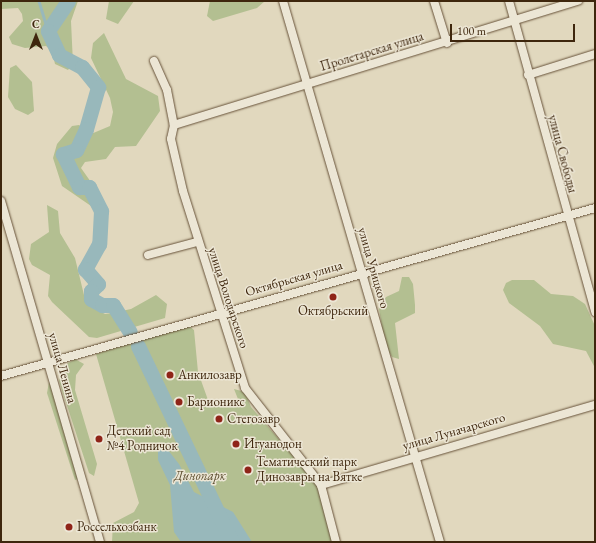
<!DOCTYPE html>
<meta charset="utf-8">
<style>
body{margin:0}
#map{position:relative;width:596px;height:543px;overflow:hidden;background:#e1d8be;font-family:"EB Garamond",serif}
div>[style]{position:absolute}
.green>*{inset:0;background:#b3bf91}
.water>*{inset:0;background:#98b8bb}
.stream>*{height:2.5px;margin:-1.25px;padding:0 1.25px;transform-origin:1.25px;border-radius:1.25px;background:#98b8bb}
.river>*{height:15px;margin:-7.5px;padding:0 7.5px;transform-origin:7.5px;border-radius:7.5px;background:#98b8bb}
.roads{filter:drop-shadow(0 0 1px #675239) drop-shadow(0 0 1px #675239)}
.minor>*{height:8px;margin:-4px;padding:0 4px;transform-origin:4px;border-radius:4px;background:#ece6d5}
.dots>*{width:11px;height:11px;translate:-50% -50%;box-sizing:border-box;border:2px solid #ece6d5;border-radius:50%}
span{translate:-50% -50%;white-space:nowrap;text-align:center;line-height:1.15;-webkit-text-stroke:3px #ece6d5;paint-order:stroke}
.street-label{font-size:13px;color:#3e260d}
.poi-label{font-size:13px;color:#3e260d}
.left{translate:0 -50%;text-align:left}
.park-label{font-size:13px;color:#5b4c2e;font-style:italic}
.frame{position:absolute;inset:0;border:2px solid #3e260d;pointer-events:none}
.north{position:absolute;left:16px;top:16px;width:40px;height:40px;-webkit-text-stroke:3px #ece6d5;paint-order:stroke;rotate:0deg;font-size:11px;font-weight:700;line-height:16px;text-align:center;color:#3e260d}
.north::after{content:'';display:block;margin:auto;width:14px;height:18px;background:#3e260d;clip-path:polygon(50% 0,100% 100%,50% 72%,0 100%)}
.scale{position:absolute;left:450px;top:24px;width:125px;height:18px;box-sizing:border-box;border:2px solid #3e260d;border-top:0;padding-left:5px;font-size:12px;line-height:14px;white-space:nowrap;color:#3e260d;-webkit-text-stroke:3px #ece6d5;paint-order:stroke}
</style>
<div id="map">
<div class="green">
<div style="clip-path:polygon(1px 1px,78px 1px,71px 21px,73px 64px,68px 70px,55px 64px,52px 51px,46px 46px,25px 48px,12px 44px,9px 37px,23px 21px,22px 14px,18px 8px,1px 9px)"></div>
<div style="clip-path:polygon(109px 1px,134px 1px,118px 24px,106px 19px)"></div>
<div style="clip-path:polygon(210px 1px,265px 1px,257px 8px,213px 21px,207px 16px)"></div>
<div style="clip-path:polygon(104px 33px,126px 79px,158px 96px,160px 111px,136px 146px,115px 147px,106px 159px,85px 162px,81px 168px,98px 192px,97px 202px,91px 206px,62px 186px,53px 158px,57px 144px,72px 126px,79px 125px,91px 134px,110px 126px,113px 112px,110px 98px,91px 58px,93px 43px)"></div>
<div style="clip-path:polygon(16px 65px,32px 82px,34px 111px,28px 115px,15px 109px,8px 97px,10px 68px)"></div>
<div style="clip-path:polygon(47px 205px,58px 211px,60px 233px,75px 258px,84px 295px,91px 307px,105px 314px,112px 313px,131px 309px,156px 295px,167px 304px,165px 318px,97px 338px,89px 337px,52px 302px,48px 296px,50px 275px,32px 265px,29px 259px,31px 244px,49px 232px)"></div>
<div style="clip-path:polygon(402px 277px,409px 277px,413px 284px,415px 305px,415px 313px,395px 323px,399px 359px,392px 357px,385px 345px,379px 309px,386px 297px,399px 291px)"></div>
<div style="clip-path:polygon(512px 280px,534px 280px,551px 294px,573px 296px,585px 304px,595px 326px,595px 368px,586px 351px,553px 344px,540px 326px,509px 303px,503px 290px,506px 283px)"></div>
<div style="clip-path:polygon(188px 325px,194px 330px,198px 372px,208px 400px,222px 406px,238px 399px,234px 389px,245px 392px,251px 407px,310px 475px,321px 494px,333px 542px,112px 542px,113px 523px,134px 512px,139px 503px,96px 354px)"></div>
<div style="clip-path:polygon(75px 359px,84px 364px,76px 375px,75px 390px,97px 464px,94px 476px,89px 473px,59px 381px,65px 365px)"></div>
<div style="clip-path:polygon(49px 382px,52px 383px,78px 479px,75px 480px,47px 393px)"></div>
</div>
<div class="water">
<div style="clip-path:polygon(158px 446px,168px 450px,179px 464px,194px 492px,233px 512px,252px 542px,181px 542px,174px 532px,170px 485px,158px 460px)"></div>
</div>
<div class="stream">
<div style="left:39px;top:1px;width:31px;rotate:73deg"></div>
</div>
<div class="river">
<div style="left:68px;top:1px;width:36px;rotate:124deg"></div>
<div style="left:48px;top:31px;width:26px;rotate:65deg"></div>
<div style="left:59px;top:55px;width:26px;rotate:28deg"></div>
<div style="left:82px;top:67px;width:26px;rotate:51deg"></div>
<div style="left:98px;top:87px;width:44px;rotate:105.9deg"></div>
<div style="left:86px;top:129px;width:23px;rotate:115deg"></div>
<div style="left:76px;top:150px;width:14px;rotate:163deg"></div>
<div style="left:63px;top:154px;width:37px;rotate:64deg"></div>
<div style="left:79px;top:187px;width:10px"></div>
<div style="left:89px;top:187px;width:27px;rotate:63deg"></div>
<div style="left:101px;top:211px;width:33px;rotate:93deg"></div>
<div style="left:99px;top:244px;width:29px;rotate:119deg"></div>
<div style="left:85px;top:269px;width:20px;rotate:49deg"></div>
<div style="left:98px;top:284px;width:10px;rotate:135deg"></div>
<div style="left:91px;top:291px;width:8px;rotate:90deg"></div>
<div style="left:91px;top:299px;width:13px;rotate:29deg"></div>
<div style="left:102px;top:305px;width:11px"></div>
<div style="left:113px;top:305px;width:32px;rotate:58deg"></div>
<div style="left:138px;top:346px;width:217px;rotate:64.4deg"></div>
</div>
<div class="roads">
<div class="minor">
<div style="left:283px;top:1px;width:563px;rotate:73.82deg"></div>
<div style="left:434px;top:1px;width:44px;rotate:72.8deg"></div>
<div style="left:509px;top:1px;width:323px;rotate:74.5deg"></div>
<div style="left:154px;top:61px;width:32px;rotate:66deg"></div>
<div style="left:167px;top:90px;width:36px;rotate:79deg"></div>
<div style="left:174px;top:125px;width:14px;rotate:102deg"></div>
<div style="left:171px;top:139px;width:53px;rotate:77deg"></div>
<div style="left:183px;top:191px;width:207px;rotate:72.5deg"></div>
<div style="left:245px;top:388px;width:123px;rotate:51.9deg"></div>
<div style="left:321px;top:485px;width:59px;rotate:75.3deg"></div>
<div style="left:528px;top:75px;width:70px;rotate:-17.4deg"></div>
<div style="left:174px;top:125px;width:423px;rotate:-17.1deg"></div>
<div style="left:1px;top:201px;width:355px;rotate:73.8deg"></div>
<div style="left:148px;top:255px;width:51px;rotate:-14.9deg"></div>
<div style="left:1px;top:376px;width:617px;rotate:-15.79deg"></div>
<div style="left:321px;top:485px;width:285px;rotate:-16.3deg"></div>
</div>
</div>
<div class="dots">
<div style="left:333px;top:297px;background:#8f2418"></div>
<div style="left:170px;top:375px;background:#8f2418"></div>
<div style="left:179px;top:402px;background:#8f2418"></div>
<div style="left:219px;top:419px;background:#8f2418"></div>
<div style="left:99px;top:439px;background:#8f2418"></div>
<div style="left:236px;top:444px;background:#8f2418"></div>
<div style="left:248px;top:470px;background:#8f2418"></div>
<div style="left:69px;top:527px;background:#8f2418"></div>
</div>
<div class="street-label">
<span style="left:372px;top:52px;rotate:-17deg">Пролетарская улица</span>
<span style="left:562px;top:154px;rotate:75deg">улица Свободы</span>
<span style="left:373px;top:268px;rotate:74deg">улица Урицкого</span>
<span style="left:294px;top:279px;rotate:-16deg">Октябрьская улица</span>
<span style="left:228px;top:298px;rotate:72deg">улица Володарского</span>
<span style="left:62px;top:368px;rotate:74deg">улица Ленина</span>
<span style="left:454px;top:432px;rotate:-16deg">улица Луначарского</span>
</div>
<div class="poi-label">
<span style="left:333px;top:311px">Октябрьский</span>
<span class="left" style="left:178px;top:375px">Анкилозавр</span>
<span class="left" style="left:187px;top:402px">Барионикс</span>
<span class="left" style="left:227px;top:419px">Стегозавр</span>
<span class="left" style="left:107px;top:439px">Детский сад<br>№4 Родничок</span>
<span class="left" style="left:244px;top:444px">Игуанодон</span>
<span class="left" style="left:256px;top:470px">Тематический парк<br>Динозавры на Вятке</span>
<span class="left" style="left:77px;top:527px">Россельхозбанк</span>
</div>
<div class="park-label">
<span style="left:200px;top:476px">Динопарк</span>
</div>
<div class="frame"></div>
<div class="north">С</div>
<div class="scale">100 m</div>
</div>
